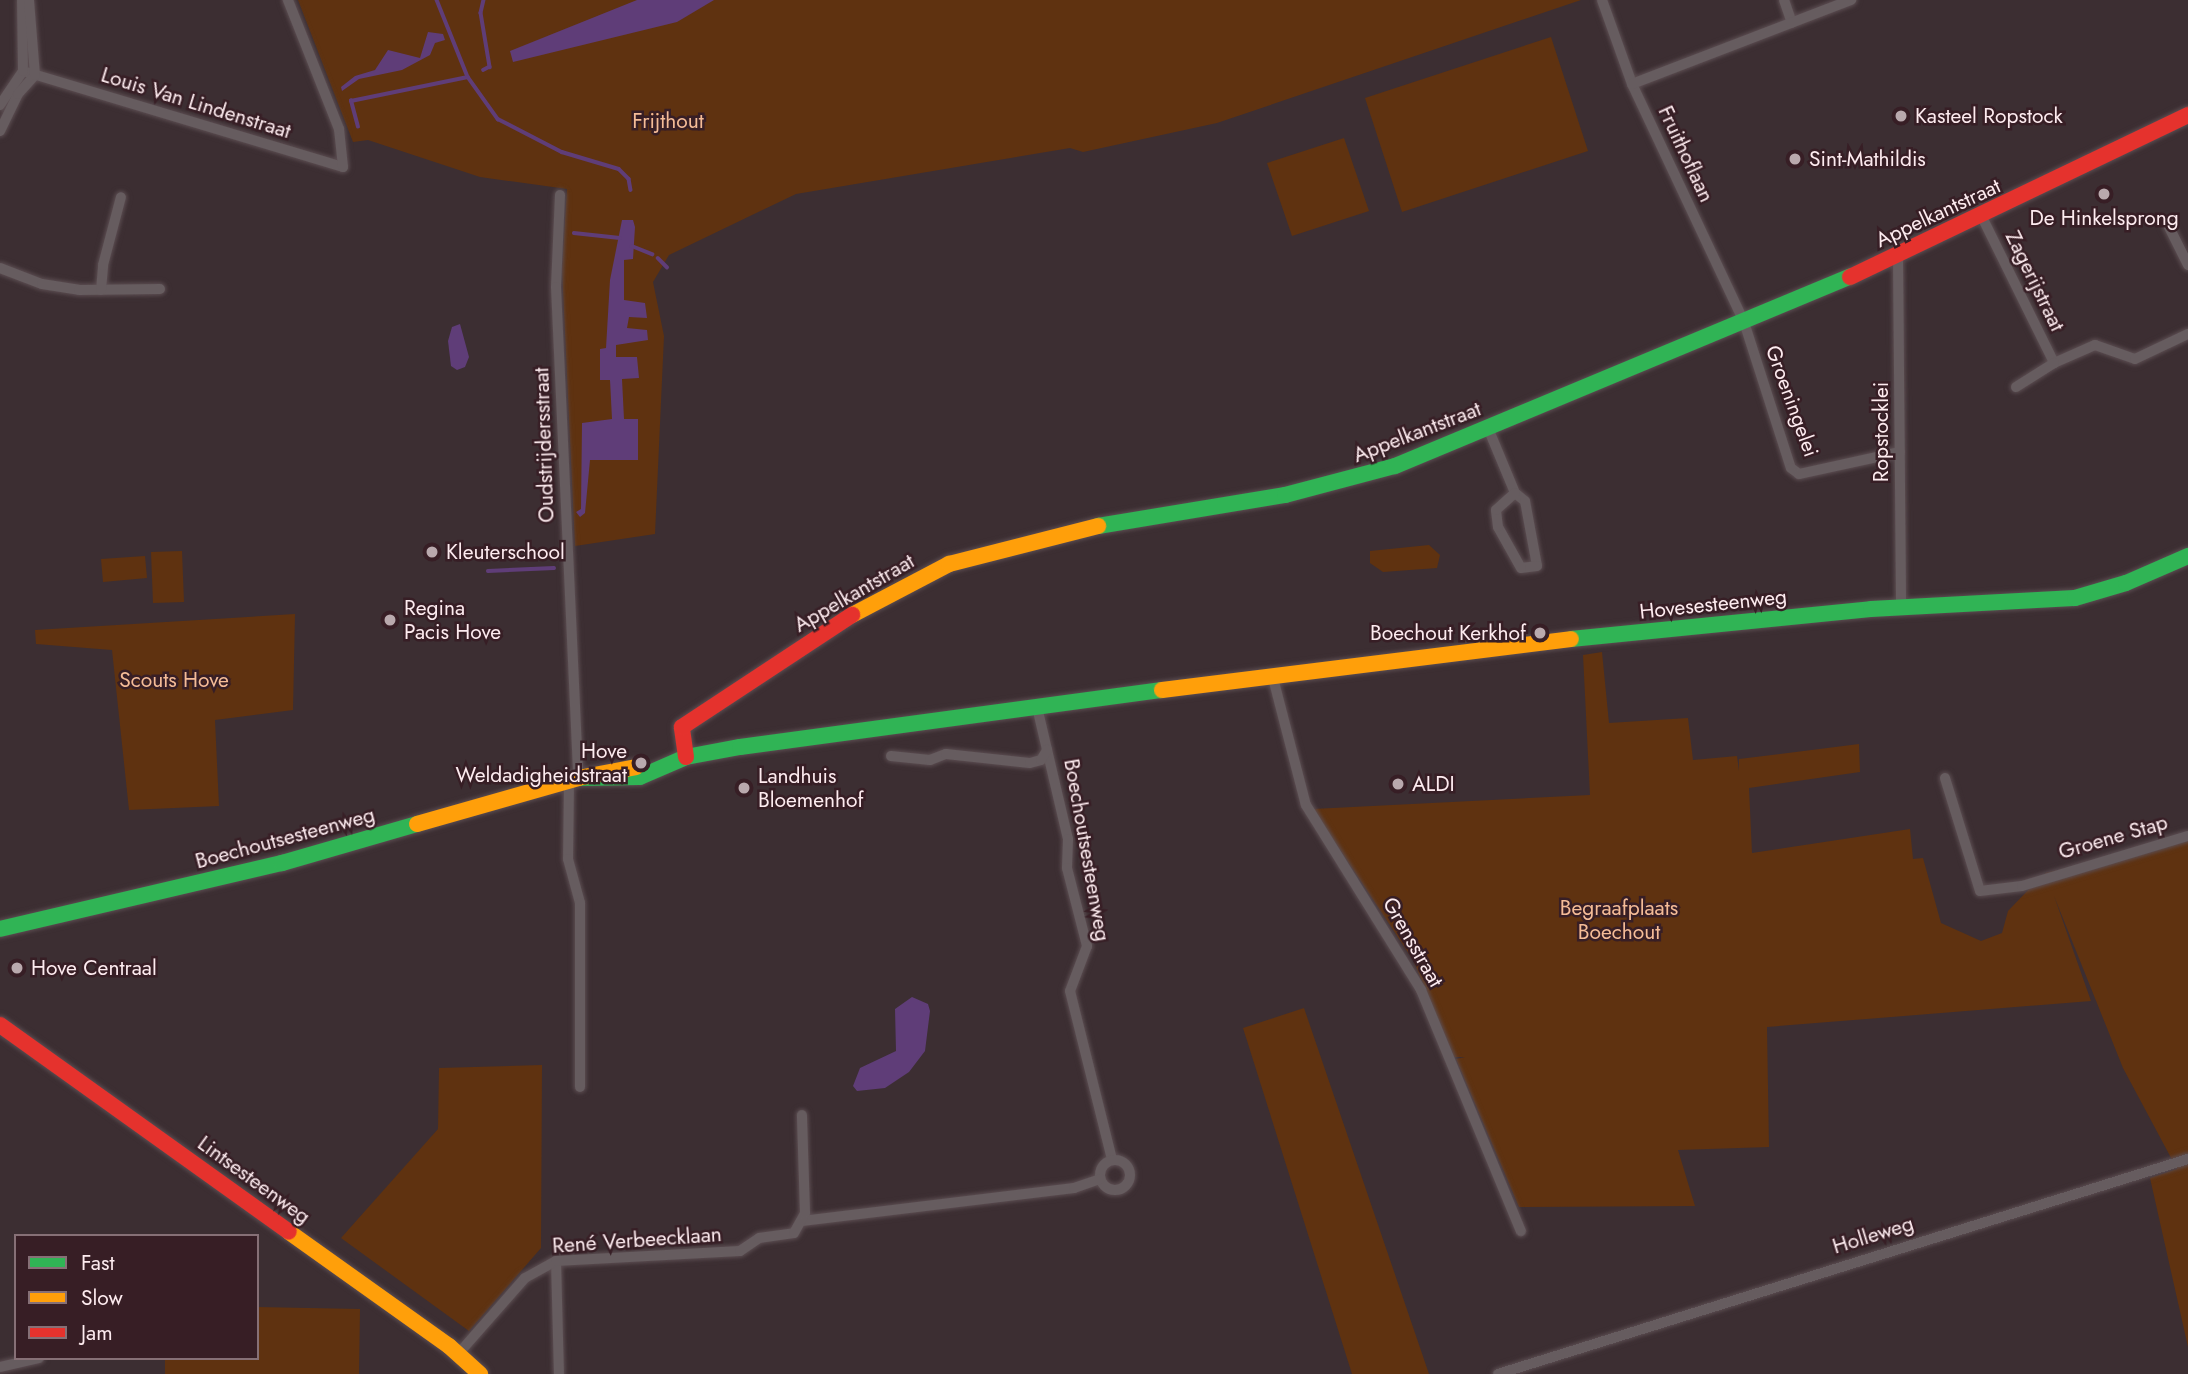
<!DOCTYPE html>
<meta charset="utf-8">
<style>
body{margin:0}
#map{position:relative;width:2188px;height:1374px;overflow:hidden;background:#3c2e32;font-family:Jost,sans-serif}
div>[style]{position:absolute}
.green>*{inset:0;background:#5f3210}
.water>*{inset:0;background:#5f3d78}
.stream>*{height:3.5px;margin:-1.75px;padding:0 1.75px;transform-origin:1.75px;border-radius:1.75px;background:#5f3d78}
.roads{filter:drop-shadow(0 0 2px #5b4d51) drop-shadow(0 0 2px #5b4d51)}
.street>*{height:10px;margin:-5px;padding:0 5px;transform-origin:5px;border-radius:5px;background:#665c5f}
.street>.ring{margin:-5px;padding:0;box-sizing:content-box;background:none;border:10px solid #665c5f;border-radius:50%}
.fast>*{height:16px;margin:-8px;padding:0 8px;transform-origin:8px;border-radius:8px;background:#30b455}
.slow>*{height:16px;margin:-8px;padding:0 8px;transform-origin:8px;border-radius:8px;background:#ff9f0a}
.jam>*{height:16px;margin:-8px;padding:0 8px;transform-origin:8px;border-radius:8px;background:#e5322d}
.dots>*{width:19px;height:19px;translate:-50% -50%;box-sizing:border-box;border:4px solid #371e25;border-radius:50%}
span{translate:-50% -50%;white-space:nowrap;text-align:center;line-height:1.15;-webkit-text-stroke:5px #371e25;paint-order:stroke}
.street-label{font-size:21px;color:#fdebef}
.poi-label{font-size:21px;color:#fdebef}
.left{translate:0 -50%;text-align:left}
.right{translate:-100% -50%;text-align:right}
.park-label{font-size:21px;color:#f5bc97}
.legend{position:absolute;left:14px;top:1234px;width:245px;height:126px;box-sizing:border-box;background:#371e25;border:2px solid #867076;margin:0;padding:9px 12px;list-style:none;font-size:21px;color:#fdebef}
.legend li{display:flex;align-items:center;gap:14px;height:35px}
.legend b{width:35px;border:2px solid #867076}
</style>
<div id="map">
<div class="green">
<div style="clip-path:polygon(298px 0,1581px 0,1217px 123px,1083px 152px,1070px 148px,796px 194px,669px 255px,653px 282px,664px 336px,655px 534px,575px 546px,562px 269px,567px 189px,480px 177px,368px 140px,353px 142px)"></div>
<div style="clip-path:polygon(1551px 37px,1588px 151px,1402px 212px,1365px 98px)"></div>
<div style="clip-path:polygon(1344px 138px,1369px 211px,1292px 236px,1267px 163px)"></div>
<div style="clip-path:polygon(1429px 545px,1440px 555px,1437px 568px,1383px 572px,1370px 563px,1370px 551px)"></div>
<div style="clip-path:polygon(182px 551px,184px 602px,153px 603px,151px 552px)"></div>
<div style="clip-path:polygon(145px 556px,147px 578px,103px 582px,101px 559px)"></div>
<div style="clip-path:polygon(295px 614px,293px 710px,215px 720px,219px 806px,129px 810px,112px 650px,36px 644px,35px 630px)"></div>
<div style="clip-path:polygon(1602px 652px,1609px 723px,1688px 718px,1693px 760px,1737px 756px,1739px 771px,1739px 759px,1859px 744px,1860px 772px,1749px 788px,1752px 853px,1910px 829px,1913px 859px,1923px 858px,1941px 923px,1981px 941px,2002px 933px,2008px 911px,2032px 886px,2047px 879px,2045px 873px,2188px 840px,2188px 1347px,2150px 1178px,2177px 1169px,2123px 1068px,2054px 896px,2091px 1001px,1767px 1027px,1769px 1147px,1678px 1150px,1695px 1206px,1519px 1207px,1456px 1059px,1465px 1057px,1454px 1057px,1413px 960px,1313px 809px,1590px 795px,1583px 655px)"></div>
<div style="clip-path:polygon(1304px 1008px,1429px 1374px,1352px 1374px,1243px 1028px)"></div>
<div style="clip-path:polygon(542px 1065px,541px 1248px,469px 1331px,341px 1238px,438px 1129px,439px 1068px)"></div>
<div style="clip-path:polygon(257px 1307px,360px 1309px,359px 1374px,165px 1374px,165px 1358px,257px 1358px)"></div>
</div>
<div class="water">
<div style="clip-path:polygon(637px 0,714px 0,677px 22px,513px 62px,510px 51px)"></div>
<div style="clip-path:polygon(428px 32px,443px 34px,445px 40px,435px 43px,430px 55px,402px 70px,359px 79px,342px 91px,341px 87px,355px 76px,375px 70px,388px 50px,420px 58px)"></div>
<div style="clip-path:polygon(622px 220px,633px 220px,635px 227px,633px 259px,624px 260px,624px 300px,645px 303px,647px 318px,629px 317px,627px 328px,647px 330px,648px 340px,616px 345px,616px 357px,637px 357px,639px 378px,622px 379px,624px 419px,638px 419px,638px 460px,590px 460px,585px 513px,580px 517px,576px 512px,581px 509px,582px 423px,612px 419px,610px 380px,600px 380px,600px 349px,606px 348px,610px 280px)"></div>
<div style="clip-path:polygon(460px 324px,469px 357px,465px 367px,457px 370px,451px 366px,448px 341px,452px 327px)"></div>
<div style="clip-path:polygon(912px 997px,928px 1004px,930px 1011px,925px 1051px,909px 1072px,885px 1088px,857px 1091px,853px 1086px,860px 1068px,896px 1051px,895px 1009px)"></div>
</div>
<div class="stream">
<div style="left:437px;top:0;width:83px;rotate:68.1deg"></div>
<div style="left:484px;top:0;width:13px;rotate:103deg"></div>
<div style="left:481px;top:13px;width:55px;rotate:80.5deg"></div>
<div style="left:490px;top:67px;width:7px;rotate:153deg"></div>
<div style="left:358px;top:127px;width:27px;rotate:-105deg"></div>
<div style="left:351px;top:101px;width:119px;rotate:-11.6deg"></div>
<div style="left:468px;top:77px;width:52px;rotate:54.5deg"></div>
<div style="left:498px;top:119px;width:72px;rotate:27.3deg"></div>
<div style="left:562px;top:152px;width:59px;rotate:16.6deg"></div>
<div style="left:619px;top:169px;width:14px;rotate:45deg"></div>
<div style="left:629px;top:179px;width:11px;rotate:80deg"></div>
<div style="left:574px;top:233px;width:46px;rotate:6.2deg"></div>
<div style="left:632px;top:246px;width:22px;rotate:22deg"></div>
<div style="left:658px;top:258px;width:13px;rotate:45deg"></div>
<div style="left:488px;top:571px;width:66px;rotate:-2.6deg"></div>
</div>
<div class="roads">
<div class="street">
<div style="left:1602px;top:0;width:89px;rotate:70.3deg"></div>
<div style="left:1632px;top:84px;width:263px;rotate:64.8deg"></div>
<div style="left:1744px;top:322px;width:153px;rotate:72.2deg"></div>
<div style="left:1791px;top:468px;width:10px;rotate:37deg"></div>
<div style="left:1799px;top:474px;width:103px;rotate:-12.3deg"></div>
<div style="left:1784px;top:0;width:24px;rotate:71deg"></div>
<div style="left:23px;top:71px;width:334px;rotate:16.7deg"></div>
<div style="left:343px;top:167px;width:38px;rotate:-96deg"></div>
<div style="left:339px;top:129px;width:139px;rotate:-111.6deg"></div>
<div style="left:1632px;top:84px;width:235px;rotate:-21deg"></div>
<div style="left:0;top:105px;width:41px;rotate:-55.9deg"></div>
<div style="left:23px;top:71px;width:71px;rotate:-90.8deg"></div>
<div style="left:0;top:131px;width:41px;rotate:-64.1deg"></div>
<div style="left:18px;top:94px;width:25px;rotate:-48deg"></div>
<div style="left:35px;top:75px;width:75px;rotate:-94.6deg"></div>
<div style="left:560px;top:195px;width:92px;rotate:92.5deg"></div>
<div style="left:556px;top:287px;width:491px;rotate:87.4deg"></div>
<div style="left:1982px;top:217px;width:163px;rotate:63.7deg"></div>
<div style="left:2054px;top:363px;width:45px;rotate:-23.7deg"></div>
<div style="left:2095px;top:345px;width:42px;rotate:19.3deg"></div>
<div style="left:2135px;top:359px;width:59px;rotate:-25.3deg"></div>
<div style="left:2167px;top:223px;width:47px;rotate:63.4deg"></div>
<div style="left:1898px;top:255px;width:353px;rotate:89.5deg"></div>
<div style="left:0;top:268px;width:45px;rotate:20.9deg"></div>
<div style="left:42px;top:284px;width:37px;rotate:9deg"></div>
<div style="left:79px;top:290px;width:81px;rotate:-0.7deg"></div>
<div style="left:101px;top:290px;width:25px;rotate:-85deg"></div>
<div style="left:103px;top:265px;width:70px;rotate:-75.2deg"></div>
<div style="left:2016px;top:387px;width:45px;rotate:-32.3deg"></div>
<div style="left:1488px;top:428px;width:70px;rotate:67.4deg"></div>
<div style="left:1515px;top:493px;width:13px;rotate:39deg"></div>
<div style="left:1525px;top:501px;width:66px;rotate:79.5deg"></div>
<div style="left:1537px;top:566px;width:16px;rotate:173deg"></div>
<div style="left:1521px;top:568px;width:47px;rotate:-119.3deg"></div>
<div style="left:1498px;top:527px;width:17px;rotate:-97deg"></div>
<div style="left:1496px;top:510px;width:25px;rotate:-42deg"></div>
<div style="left:1272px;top:674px;width:135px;rotate:75.5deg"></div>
<div style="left:1306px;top:805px;width:218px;rotate:58.1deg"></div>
<div style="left:1421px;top:990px;width:261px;rotate:67.5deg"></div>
<div style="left:1037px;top:707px;width:136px;rotate:76.8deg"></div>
<div style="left:1068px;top:839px;width:29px;rotate:92deg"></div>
<div style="left:1067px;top:868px;width:81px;rotate:75.6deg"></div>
<div style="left:1087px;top:946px;width:48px;rotate:110.7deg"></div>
<div style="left:1070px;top:991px;width:174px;rotate:76deg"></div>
<div style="left:891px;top:756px;width:39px;rotate:6deg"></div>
<div style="left:930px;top:760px;width:17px;rotate:-21deg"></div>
<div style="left:946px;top:754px;width:84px;rotate:6.1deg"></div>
<div style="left:1030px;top:763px;width:11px;rotate:-15deg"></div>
<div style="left:1041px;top:760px;width:12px;rotate:-59deg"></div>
<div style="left:1945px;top:778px;width:118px;rotate:72.8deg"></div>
<div style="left:1980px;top:891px;width:42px;rotate:-6.8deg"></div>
<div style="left:2022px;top:886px;width:173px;rotate:-16.8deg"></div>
<div style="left:569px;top:781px;width:78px;rotate:90.7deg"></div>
<div style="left:568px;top:859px;width:46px;rotate:74.7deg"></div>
<div style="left:580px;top:903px;width:184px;rotate:90deg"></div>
<div class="ring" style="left:1100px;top:1160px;width:20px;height:20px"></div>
<div style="left:802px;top:1221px;width:274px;rotate:-6.9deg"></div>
<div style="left:1074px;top:1188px;width:28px;rotate:-19deg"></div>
<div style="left:556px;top:1261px;width:113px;rotate:88.5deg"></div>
<div style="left:459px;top:1353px;width:100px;rotate:-48.7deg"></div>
<div style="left:525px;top:1278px;width:35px;rotate:-29deg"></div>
<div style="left:556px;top:1261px;width:184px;rotate:-3.1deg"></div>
<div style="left:740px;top:1251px;width:23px;rotate:-34deg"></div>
<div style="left:759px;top:1238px;width:35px;rotate:-8deg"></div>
<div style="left:794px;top:1233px;width:23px;rotate:-61deg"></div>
<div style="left:805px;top:1213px;width:98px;rotate:-91.8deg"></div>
<div style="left:0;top:1367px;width:40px;rotate:-13deg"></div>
<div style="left:1498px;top:1374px;width:723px;rotate:-17.31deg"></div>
</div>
<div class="fast">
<div style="left:1098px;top:526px;width:190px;rotate:-9.4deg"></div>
<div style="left:1285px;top:495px;width:114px;rotate:-14.8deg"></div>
<div style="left:1395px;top:466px;width:493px;rotate:-22.6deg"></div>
<div style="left:1571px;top:639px;width:301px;rotate:-5.7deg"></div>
<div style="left:1871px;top:609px;width:204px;rotate:-3.1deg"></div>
<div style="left:2075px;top:598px;width:53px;rotate:-16.4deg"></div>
<div style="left:2126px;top:583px;width:68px;rotate:-23.5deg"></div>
<div style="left:578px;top:778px;width:62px;rotate:-0.9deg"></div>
<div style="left:640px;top:777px;width:50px;rotate:-23.5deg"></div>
<div style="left:686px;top:757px;width:55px;rotate:-10.5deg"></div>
<div style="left:740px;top:747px;width:426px;rotate:-7.7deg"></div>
<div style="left:0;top:929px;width:290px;rotate:-13.2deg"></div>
<div style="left:282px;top:863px;width:141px;rotate:-16.1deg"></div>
</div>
<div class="slow">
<div style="left:852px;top:615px;width:110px;rotate:-27.7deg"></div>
<div style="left:949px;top:564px;width:154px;rotate:-14.3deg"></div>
<div style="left:1162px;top:690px;width:412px;rotate:-7.1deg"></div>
<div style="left:417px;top:824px;width:167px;rotate:-15.9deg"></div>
<div style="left:578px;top:778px;width:59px;rotate:-10.7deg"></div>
<div style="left:289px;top:1232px;width:196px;rotate:35.5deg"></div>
<div style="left:449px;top:1346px;width:42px;rotate:42.1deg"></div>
</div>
<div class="jam">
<div style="left:1850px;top:277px;width:375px;rotate:-25.6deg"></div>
<div style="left:686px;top:757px;width:30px;rotate:-98deg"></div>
<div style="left:682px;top:727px;width:204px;rotate:-33.4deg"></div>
<div style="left:0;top:1025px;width:355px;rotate:35.6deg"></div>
</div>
</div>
<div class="dots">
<div style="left:1901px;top:116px;background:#b9a9ad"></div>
<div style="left:1795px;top:159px;background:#b9a9ad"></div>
<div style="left:2104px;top:194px;background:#b9a9ad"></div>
<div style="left:432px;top:552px;background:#b9a9ad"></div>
<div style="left:390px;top:620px;background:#b9a9ad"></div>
<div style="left:1540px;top:633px;background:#b9a9ad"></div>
<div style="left:641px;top:763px;background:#b9a9ad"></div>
<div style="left:1398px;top:784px;background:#b9a9ad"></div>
<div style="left:744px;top:788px;background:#b9a9ad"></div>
<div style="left:17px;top:968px;background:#b9a9ad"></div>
</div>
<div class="street-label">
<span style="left:196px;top:103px;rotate:17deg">Louis Van Lindenstraat</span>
<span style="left:1686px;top:154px;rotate:65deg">Fruithoflaan</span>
<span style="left:1938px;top:213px;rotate:-25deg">Appelkantstraat</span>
<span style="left:2035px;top:281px;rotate:64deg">Zagerijstraat</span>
<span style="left:1792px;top:401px;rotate:70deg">Groeningelei</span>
<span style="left:1417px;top:432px;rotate:-21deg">Appelkantstraat</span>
<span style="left:1881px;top:432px;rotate:-90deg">Ropstocklei</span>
<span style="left:544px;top:445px;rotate:-92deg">Oudstrijdersstraat</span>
<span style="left:854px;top:593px;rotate:-30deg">Appelkantstraat</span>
<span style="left:1713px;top:604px;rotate:-6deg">Hovesesteenweg</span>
<span style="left:2113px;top:837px;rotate:-16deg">Groene Stap</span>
<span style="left:285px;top:838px;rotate:-15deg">Boechoutsesteenweg</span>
<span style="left:1087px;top:850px;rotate:80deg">Boechoutsesteenweg</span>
<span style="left:1413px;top:942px;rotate:60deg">Grensstraat</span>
<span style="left:254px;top:1180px;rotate:36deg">Lintsesteenweg</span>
<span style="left:1873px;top:1235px;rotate:-17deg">Holleweg</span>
<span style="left:637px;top:1240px;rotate:-4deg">René Verbeecklaan</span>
</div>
<div class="poi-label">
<span class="left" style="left:1915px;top:116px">Kasteel Ropstock</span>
<span class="left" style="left:1809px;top:159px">Sint-Mathildis</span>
<span style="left:2104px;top:218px">De Hinkelsprong</span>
<span class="left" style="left:446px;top:552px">Kleuterschool</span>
<span class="left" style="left:404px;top:620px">Regina<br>Pacis Hove</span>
<span class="right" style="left:1526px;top:633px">Boechout Kerkhof</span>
<span class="right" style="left:627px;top:763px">Hove<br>Weldadigheidstraat</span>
<span class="left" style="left:758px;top:788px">Landhuis<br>Bloemenhof</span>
<span class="left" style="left:1412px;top:784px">ALDI</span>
<span class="left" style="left:31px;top:968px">Hove Centraal</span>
</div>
<div class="park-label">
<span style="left:668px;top:121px">Frijthout</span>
<span style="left:174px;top:680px">Scouts Hove</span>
<span style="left:1619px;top:920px">Begraafplaats<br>Boechout</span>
</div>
<ul class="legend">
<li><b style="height:9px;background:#30b455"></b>Fast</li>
<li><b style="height:9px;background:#ff9f0a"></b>Slow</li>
<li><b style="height:9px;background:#e5322d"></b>Jam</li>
</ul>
</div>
